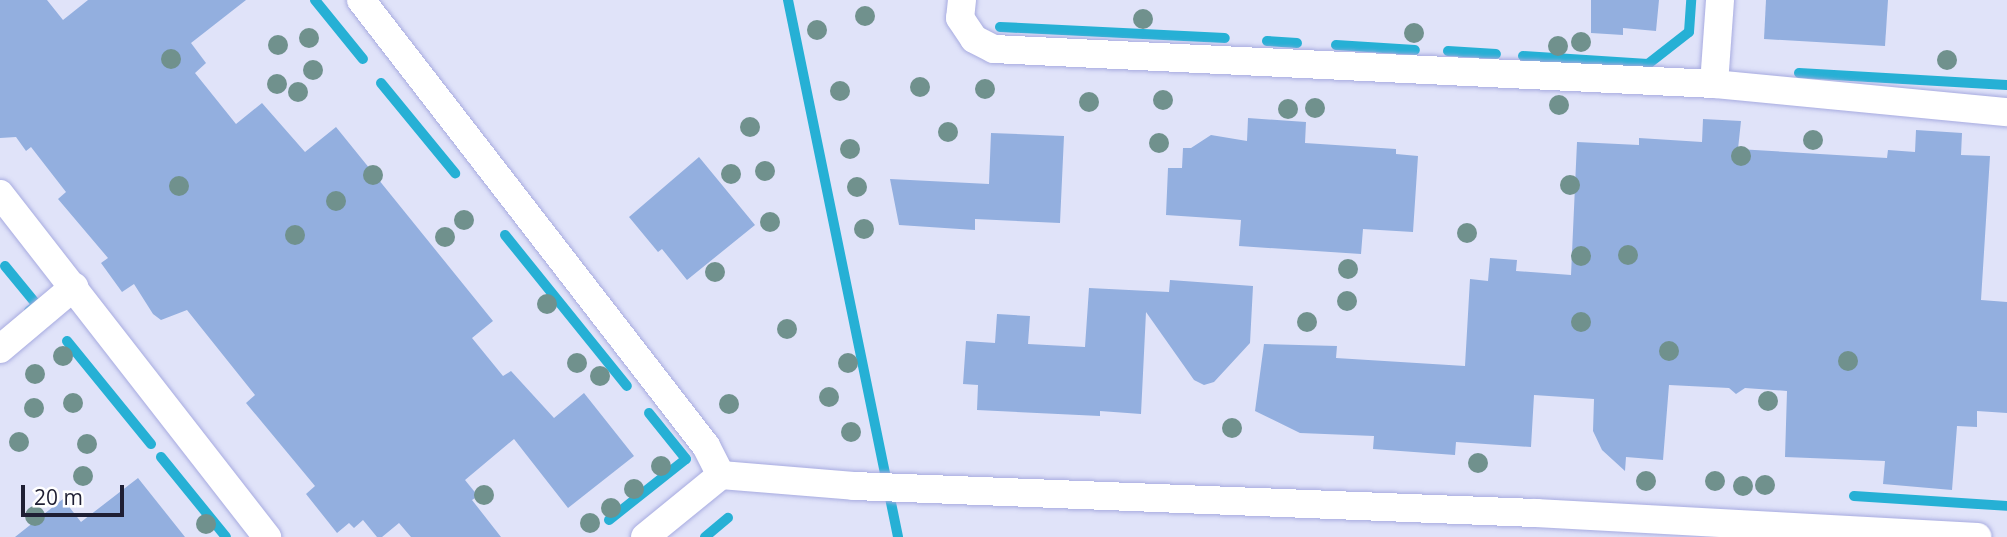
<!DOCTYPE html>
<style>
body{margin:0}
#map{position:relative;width:2007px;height:537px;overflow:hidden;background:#e0e3f9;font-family:"Open Sans",sans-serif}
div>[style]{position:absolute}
.stream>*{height:10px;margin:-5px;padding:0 5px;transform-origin:5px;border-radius:5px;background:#26b0d5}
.building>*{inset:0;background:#93afdf}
.roads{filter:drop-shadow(0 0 2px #a7abe0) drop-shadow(0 0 2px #a7abe0)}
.street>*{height:28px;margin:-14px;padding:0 14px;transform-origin:14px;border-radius:14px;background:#fff}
.trees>*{width:20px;height:20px;margin:-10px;border-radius:50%;background:#70918d}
span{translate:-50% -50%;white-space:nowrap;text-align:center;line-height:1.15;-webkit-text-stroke:5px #fff;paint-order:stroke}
.scale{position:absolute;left:21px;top:485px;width:103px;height:32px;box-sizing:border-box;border:4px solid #1f1f34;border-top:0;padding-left:9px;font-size:21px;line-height:24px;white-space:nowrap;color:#1f1f34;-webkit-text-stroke:5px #fff;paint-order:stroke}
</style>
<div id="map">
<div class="stream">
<div style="left:315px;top:0;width:76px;rotate:50.9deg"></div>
<div style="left:788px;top:0;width:548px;rotate:78.42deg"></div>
<div style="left:1000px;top:27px;width:225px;rotate:2.8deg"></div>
<div style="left:1267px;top:41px;width:30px;rotate:4deg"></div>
<div style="left:1336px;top:45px;width:79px;rotate:3.6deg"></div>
<div style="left:1448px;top:51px;width:48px;rotate:3.6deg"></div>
<div style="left:1523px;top:56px;width:125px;rotate:3.7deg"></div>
<div style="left:1648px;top:64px;width:52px;rotate:-38deg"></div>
<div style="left:1689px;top:32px;width:32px;rotate:-86deg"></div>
<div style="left:1799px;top:73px;width:208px;rotate:3.3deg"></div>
<div style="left:381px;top:83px;width:117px;rotate:50.6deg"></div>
<div style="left:505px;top:235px;width:194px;rotate:51.1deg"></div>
<div style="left:5px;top:266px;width:50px;rotate:50.6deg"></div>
<div style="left:37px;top:305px;width:10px;rotate:143deg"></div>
<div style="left:67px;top:341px;width:133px;rotate:50.8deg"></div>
<div style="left:161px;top:457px;width:103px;rotate:50.9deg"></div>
<div style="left:1854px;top:496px;width:153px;rotate:3.7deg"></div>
<div style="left:609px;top:520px;width:98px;rotate:-38.4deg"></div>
<div style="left:686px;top:459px;width:59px;rotate:-128.8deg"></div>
<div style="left:705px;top:537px;width:30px;rotate:-40deg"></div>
</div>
<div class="building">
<div style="clip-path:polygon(0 0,47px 0,63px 20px,88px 0,246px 0,191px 43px,206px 63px,195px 73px,236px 124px,262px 103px,305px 152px,336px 127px,493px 321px,472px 338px,503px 376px,511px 371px,554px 418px,584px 393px,634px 456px,568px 508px,514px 439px,465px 480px,478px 496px,472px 500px,501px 537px,411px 537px,399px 523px,382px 537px,377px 537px,363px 520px,354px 528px,349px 523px,337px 533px,306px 494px,315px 486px,246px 403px,255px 395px,187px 310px,161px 320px,153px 314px,134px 284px,122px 292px,101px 263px,108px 258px,58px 199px,66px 192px,31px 147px,26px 151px,16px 137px,0 138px)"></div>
<div style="clip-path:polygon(1591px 0,1659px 0,1656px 31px,1623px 28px,1623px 35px,1591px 33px)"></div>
<div style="clip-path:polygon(1766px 0,1888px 0,1885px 46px,1764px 39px)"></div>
<div style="clip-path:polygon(1248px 118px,1306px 122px,1305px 143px,1396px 149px,1396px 154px,1418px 156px,1413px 232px,1363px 229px,1361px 254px,1239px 246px,1241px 220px,1166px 215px,1168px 168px,1182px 168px,1183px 148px,1191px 148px,1211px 135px,1247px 141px)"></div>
<div style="clip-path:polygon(1703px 119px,1741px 121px,1738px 149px,1887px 158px,1888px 150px,1915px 152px,1916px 130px,1962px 133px,1961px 155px,1990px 156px,1981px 300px,2007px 302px,2007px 413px,1977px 411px,1977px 427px,1957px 426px,1952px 490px,1883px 484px,1885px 461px,1785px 457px,1787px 391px,1745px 388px,1736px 394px,1729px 388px,1669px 385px,1663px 460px,1626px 457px,1625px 471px,1602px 450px,1593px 431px,1594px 399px,1534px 395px,1531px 447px,1456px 442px,1455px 455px,1373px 449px,1374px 436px,1300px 433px,1255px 411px,1264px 344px,1337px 346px,1336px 358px,1465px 366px,1470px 279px,1488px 281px,1490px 258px,1517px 260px,1516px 271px,1571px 275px,1577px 142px,1639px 145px,1639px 138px,1702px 142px)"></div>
<div style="clip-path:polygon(991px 133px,1064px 136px,1060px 223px,975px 219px,975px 230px,899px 225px,890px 179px,989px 184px)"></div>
<div style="clip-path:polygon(699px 157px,755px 225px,687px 280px,662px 249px,658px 252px,629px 217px)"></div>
<div style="clip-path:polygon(1170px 280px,1253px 286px,1250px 343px,1214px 382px,1204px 385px,1194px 380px,1146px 312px,1141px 414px,1100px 411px,1100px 416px,977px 410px,978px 385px,963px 384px,966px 341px,995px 343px,997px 314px,1030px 316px,1028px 344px,1085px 347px,1089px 288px,1169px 292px)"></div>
<div style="clip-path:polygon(138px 478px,185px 537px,15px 537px,63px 499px,81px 522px)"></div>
</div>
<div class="roads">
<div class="street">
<div style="left:361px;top:0;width:564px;rotate:52.28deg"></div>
<div style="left:706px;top:446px;width:33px;rotate:63deg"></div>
<div style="left:962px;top:0;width:18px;rotate:96deg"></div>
<div style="left:960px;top:18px;width:25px;rotate:56deg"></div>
<div style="left:974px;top:39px;width:22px;rotate:27deg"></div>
<div style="left:994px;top:49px;width:721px;rotate:2.78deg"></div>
<div style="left:1714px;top:84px;width:294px;rotate:5.5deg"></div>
<div style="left:1714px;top:84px;width:84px;rotate:-85.9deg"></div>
<div style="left:0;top:194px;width:435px;rotate:52.1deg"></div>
<div style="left:0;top:349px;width:97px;rotate:-40deg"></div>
<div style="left:645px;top:537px;width:98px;rotate:-39.2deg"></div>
<div style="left:721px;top:475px;width:133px;rotate:4.7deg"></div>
<div style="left:854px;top:486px;width:683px;rotate:2.27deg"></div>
<div style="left:1536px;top:513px;width:442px;rotate:3.1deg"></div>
</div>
</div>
<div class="trees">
<div style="left:865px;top:16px"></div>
<div style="left:1143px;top:19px"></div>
<div style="left:817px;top:30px"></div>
<div style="left:1414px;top:33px"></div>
<div style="left:309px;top:38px"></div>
<div style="left:1581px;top:42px"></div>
<div style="left:278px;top:45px"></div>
<div style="left:1558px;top:46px"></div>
<div style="left:171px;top:59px"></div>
<div style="left:1947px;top:60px"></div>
<div style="left:313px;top:70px"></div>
<div style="left:277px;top:84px"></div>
<div style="left:920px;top:87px"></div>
<div style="left:985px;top:89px"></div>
<div style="left:840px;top:91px"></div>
<div style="left:298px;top:92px"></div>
<div style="left:1163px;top:100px"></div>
<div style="left:1089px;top:102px"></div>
<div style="left:1559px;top:105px"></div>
<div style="left:1315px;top:108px"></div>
<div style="left:1288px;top:109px"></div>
<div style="left:750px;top:127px"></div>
<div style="left:948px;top:132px"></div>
<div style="left:1813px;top:140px"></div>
<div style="left:1159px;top:143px"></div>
<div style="left:850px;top:149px"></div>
<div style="left:1741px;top:156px"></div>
<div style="left:765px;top:171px"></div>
<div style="left:731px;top:174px"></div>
<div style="left:373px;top:175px"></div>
<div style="left:1570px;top:185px"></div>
<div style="left:179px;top:186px"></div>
<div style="left:857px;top:187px"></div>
<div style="left:336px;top:201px"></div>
<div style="left:464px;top:220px"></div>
<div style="left:770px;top:222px"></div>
<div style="left:864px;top:229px"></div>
<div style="left:1467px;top:233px"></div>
<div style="left:295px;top:235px"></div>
<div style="left:445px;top:237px"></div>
<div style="left:1628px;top:255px"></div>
<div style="left:1581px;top:256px"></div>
<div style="left:1348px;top:269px"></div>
<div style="left:715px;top:272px"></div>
<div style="left:1347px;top:301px"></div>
<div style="left:547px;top:304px"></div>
<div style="left:1307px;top:322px"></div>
<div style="left:1581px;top:322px"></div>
<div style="left:787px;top:329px"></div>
<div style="left:1669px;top:351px"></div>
<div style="left:63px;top:356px"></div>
<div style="left:1848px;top:361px"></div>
<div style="left:577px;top:363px"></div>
<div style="left:848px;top:363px"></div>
<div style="left:35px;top:374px"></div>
<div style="left:600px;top:376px"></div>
<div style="left:829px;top:397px"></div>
<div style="left:1768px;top:401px"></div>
<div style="left:73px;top:403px"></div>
<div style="left:729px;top:404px"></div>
<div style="left:34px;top:408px"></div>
<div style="left:1232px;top:428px"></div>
<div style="left:851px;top:432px"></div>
<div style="left:19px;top:442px"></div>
<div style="left:87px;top:444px"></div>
<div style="left:1478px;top:463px"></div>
<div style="left:661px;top:466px"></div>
<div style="left:83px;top:476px"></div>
<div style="left:1646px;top:481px"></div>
<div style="left:1715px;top:481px"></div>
<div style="left:1765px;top:485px"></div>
<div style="left:1743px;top:486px"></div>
<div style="left:634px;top:489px"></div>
<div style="left:484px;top:495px"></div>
<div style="left:611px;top:508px"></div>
<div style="left:35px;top:516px"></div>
<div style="left:590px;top:523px"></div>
<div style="left:206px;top:524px"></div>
</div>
<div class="scale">20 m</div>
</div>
